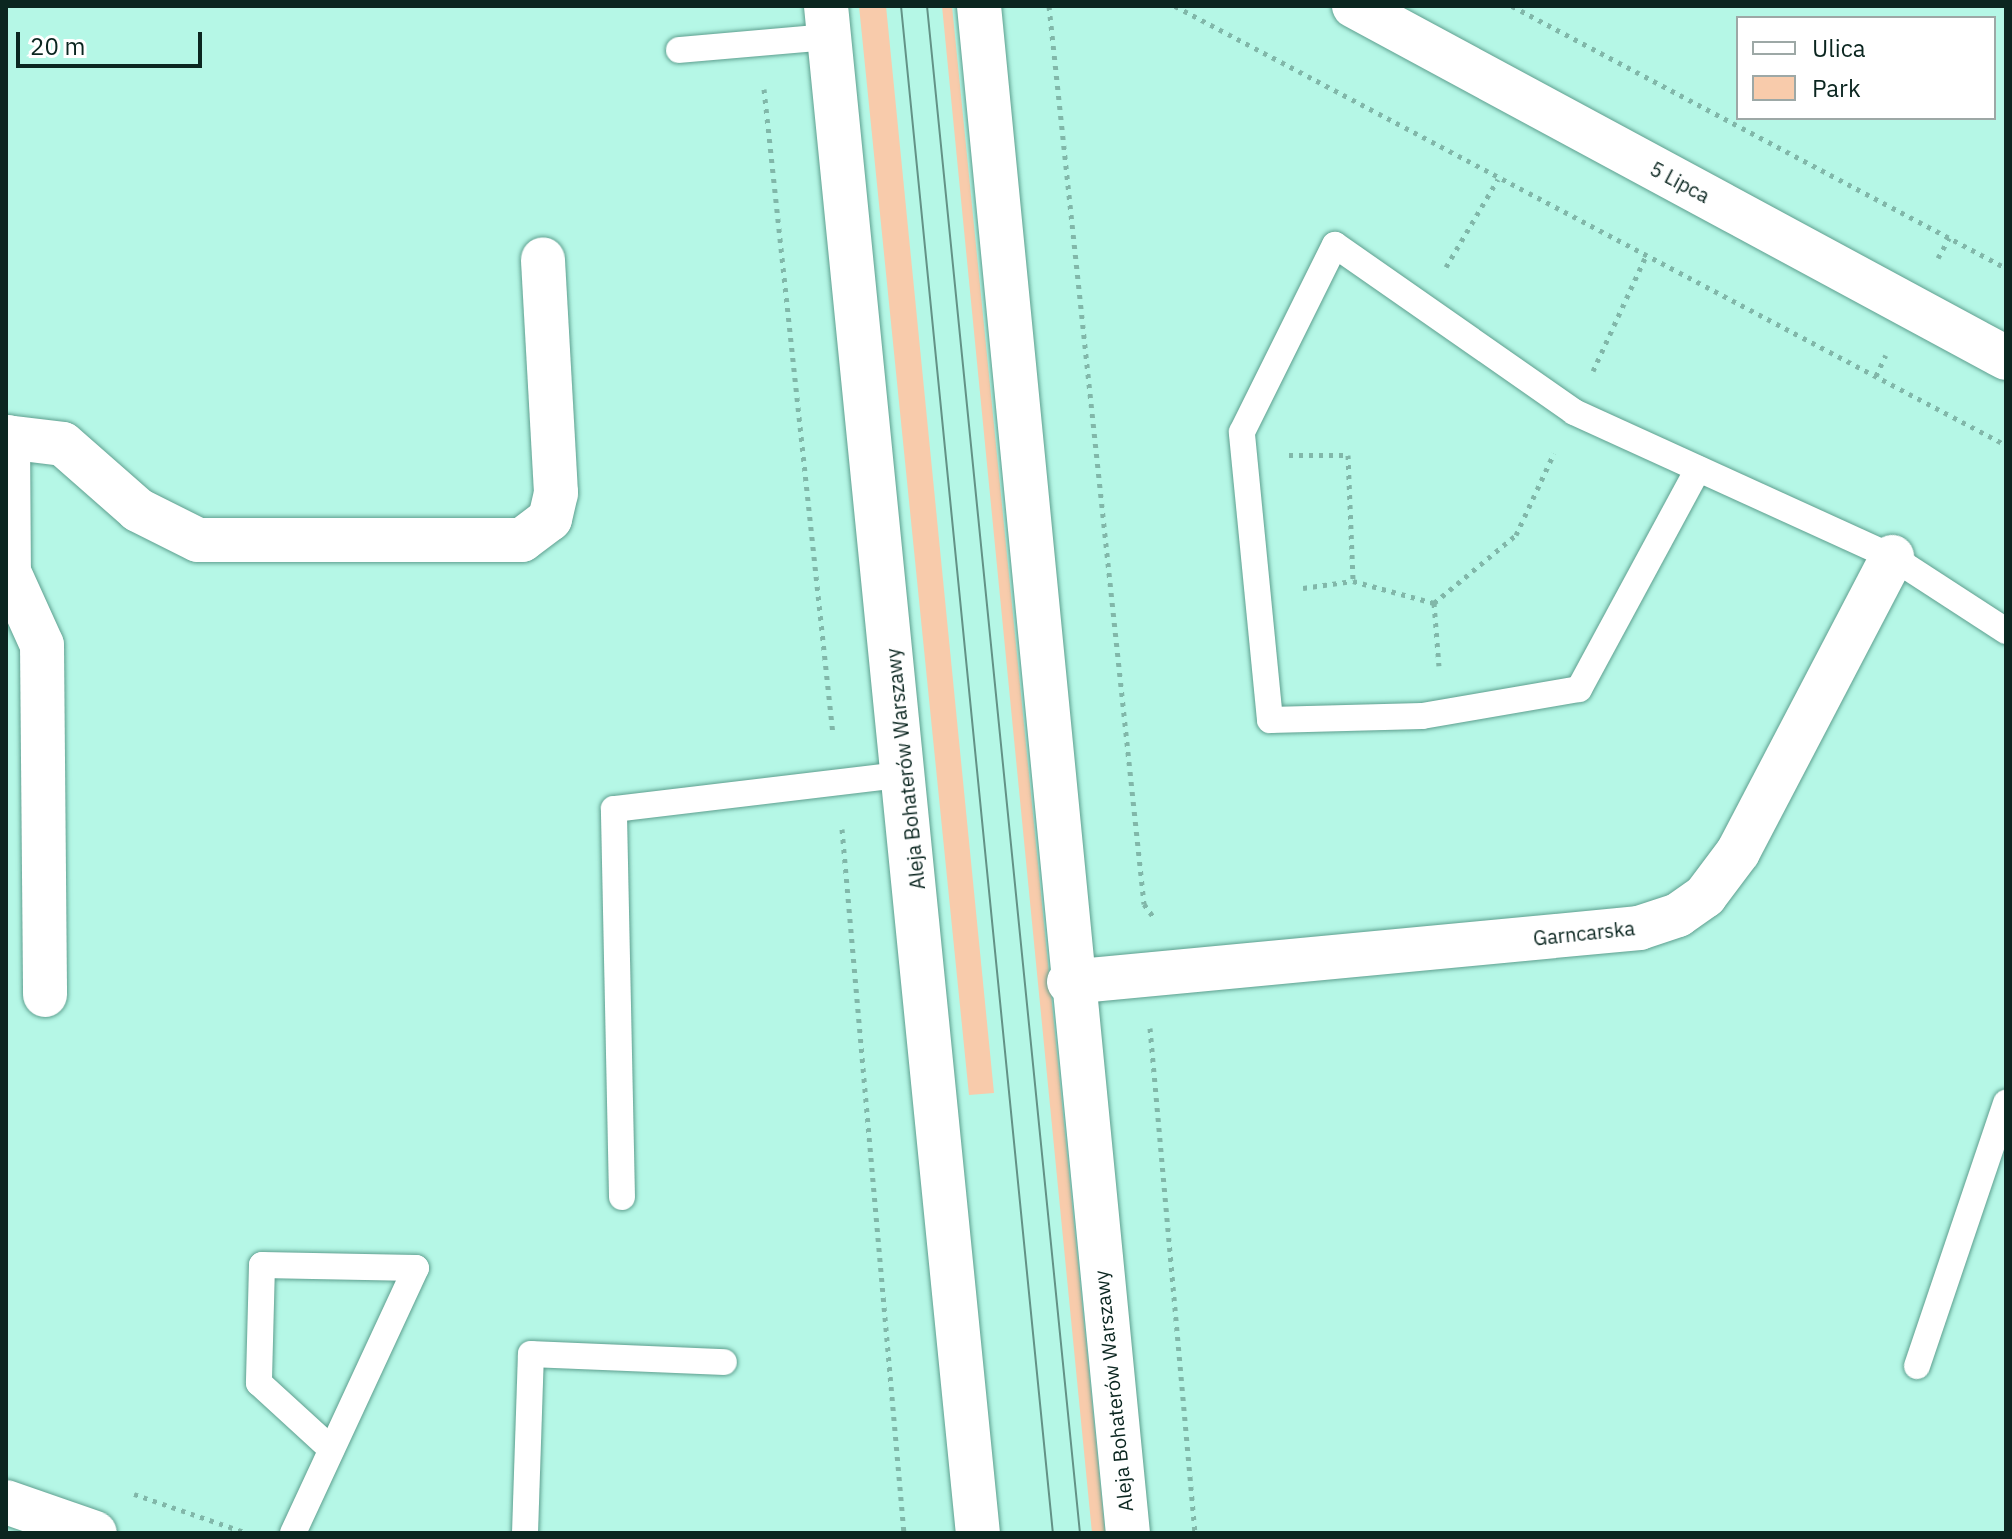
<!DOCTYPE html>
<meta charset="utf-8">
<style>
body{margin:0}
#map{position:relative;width:2012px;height:1539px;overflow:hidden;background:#b5f7e6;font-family:"IBM Plex Sans",sans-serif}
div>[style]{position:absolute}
.green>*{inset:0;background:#f8cbab}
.path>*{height:5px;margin-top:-2.5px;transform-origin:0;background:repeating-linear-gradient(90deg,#81b7a9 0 4px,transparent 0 10px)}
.roads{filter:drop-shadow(0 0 2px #5e9f8f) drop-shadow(0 0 2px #5e9f8f)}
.lane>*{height:26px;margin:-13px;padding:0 13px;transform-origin:13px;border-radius:13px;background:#fff}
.street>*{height:44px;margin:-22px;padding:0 22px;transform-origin:22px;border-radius:22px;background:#fff}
.secondary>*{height:44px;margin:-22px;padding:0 22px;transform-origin:22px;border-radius:22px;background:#fff}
.tram>*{height:2px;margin:-1px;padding:0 1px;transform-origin:1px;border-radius:1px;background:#639286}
span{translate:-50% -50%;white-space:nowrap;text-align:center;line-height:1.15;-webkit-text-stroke:8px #fff;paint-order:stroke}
.street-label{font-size:20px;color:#0b2620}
.frame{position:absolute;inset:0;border:8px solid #0b2620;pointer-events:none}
.legend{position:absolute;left:1736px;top:16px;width:260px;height:104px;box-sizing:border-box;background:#fff;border:2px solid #9da8a6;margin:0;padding:10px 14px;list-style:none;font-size:24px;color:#0b2620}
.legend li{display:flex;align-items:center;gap:16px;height:40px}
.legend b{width:40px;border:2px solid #9da8a6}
.scale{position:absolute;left:16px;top:32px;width:186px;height:36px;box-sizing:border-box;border:4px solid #0b2620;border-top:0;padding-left:10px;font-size:24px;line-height:28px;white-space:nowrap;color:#0b2620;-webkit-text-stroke:6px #fff;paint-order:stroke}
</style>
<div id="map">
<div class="green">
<div style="clip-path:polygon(859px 6px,886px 6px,994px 1093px,969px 1095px)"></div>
<div style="clip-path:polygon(942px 6px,952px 6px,1105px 1533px,1092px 1533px)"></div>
</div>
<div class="path">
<div style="left:1049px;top:6px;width:903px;rotate:83.96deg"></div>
<div style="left:1144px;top:904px;width:17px;rotate:54deg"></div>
<div style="left:1175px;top:6px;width:940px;rotate:27.85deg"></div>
<div style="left:1512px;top:6px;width:559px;rotate:27.94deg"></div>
<div style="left:764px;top:89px;width:650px;rotate:83.9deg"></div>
<div style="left:1938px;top:258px;width:23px;rotate:-61deg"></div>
<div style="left:1446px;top:267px;width:102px;rotate:-59.4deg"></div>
<div style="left:1593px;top:371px;width:127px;rotate:-65.3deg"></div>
<div style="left:1876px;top:376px;width:23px;rotate:-65deg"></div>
<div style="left:1289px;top:455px;width:59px"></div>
<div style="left:1348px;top:455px;width:126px;rotate:87.7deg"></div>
<div style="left:1353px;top:581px;width:84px;rotate:15.2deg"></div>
<div style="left:1434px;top:603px;width:107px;rotate:-39.7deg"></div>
<div style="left:1516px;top:535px;width:90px;rotate:-65.1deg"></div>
<div style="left:1303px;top:588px;width:50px;rotate:-8deg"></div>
<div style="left:1434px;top:603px;width:63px;rotate:85.5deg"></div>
<div style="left:842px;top:829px;width:707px;rotate:84.97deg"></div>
<div style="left:1150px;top:1028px;width:507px;rotate:84.91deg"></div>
<div style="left:134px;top:1494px;width:120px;rotate:19deg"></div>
</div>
<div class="roads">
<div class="lane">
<div style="left:679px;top:50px;width:151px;rotate:-5deg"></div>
<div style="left:1698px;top:469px;width:250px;rotate:118.4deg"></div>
<div style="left:1579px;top:689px;width:159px;rotate:170.2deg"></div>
<div style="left:1422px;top:716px;width:152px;rotate:178.5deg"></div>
<div style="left:1270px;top:720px;width:289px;rotate:-95.6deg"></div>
<div style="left:1242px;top:432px;width:209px;rotate:-63.6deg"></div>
<div style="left:1335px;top:245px;width:292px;rotate:34.9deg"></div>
<div style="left:1574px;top:412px;width:349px;rotate:24.5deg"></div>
<div style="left:1892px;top:557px;width:136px;rotate:33deg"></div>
<div style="left:622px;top:1197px;width:388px;rotate:-91.2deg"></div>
<div style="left:614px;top:809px;width:294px;rotate:-6.8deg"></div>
<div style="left:1917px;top:1366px;width:278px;rotate:-71.3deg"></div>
<div style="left:293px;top:1533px;width:292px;rotate:-65.1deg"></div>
<div style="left:416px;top:1268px;width:154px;rotate:-178.9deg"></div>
<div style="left:262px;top:1265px;width:118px;rotate:91.5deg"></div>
<div style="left:259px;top:1383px;width:98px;rotate:42.5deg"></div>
<div style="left:525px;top:1533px;width:179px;rotate:-88.1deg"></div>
<div style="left:531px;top:1354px;width:193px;rotate:2.4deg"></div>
</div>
<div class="street">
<div style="left:1354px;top:6px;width:741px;rotate:28.36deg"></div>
<div style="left:6px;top:437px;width:57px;rotate:7deg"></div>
<div style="left:63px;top:444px;width:100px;rotate:41.3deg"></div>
<div style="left:138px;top:510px;width:67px;rotate:26.6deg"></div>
<div style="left:198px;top:540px;width:324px"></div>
<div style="left:522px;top:540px;width:35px;rotate:-37deg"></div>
<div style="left:550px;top:519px;width:27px;rotate:-77deg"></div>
<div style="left:556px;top:493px;width:234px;rotate:-93.2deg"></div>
<div style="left:8px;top:437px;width:135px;rotate:89.6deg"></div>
<div style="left:9px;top:572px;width:80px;rotate:65.7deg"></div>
<div style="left:42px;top:645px;width:350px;rotate:89.5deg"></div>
<div style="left:1069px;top:982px;width:573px;rotate:-5.41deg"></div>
<div style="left:1639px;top:928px;width:41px;rotate:-18.4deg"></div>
<div style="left:1678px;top:915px;width:33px;rotate:-35deg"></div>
<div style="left:1705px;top:896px;width:55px;rotate:-53.1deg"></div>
<div style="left:1738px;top:852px;width:333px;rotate:-62.4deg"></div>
</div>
<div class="secondary">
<div style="left:826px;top:6px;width:1535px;rotate:84.32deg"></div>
<div style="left:979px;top:6px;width:1534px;rotate:84.43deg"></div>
<div style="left:6px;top:1502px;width:94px;rotate:19.2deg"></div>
</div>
</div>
<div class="tram">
<div style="left:901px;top:6px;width:1535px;rotate:84.32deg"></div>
<div style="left:927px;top:6px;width:1535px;rotate:84.28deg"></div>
</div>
<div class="street-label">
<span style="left:1680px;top:182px;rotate:28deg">5 Lipca</span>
<span style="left:905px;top:769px;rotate:-96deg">Aleja Bohaterów Warszawy</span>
<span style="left:1584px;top:933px;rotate:-6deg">Garncarska</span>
<span style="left:1113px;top:1391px;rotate:-96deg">Aleja Bohaterów Warszawy</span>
</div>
<div class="frame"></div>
<ul class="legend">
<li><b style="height:10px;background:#fff"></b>Ulica</li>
<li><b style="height:22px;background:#f8cbab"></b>Park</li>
</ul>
<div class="scale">20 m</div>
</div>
